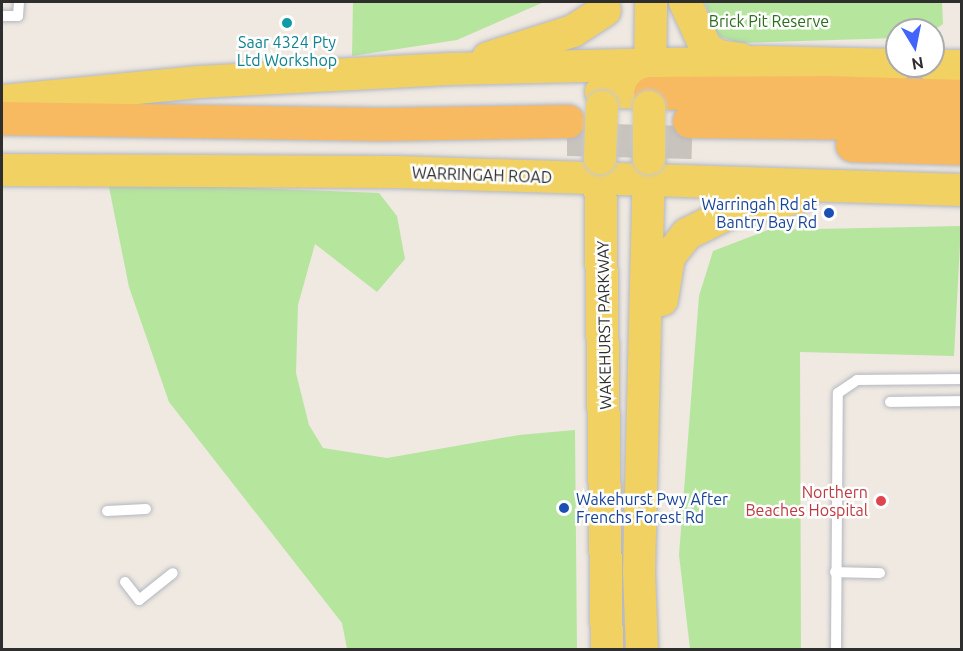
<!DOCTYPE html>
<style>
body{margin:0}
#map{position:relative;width:963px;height:651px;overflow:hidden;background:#efe9e1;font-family:Ubuntu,sans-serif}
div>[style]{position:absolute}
.green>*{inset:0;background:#b6e59e}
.trunk-tunnel>*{height:33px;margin-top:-16.5px;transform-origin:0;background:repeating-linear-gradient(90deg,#c8c4bd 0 33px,transparent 0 49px)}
.roads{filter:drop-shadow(0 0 2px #b4b7c1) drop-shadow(0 0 2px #b4b7c1)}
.service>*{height:10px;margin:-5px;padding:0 5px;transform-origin:5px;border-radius:5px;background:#fff}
.primary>*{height:32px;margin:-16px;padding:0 16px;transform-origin:16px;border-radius:16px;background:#f2d163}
.trunk>*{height:33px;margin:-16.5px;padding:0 16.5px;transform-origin:16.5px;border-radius:16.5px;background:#f8ba60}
.bridges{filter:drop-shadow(0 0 2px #c9c9c9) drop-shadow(0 0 2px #c9c9c9)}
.primary-bridge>*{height:32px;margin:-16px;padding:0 16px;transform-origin:16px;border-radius:16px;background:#f2d163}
.dots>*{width:16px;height:16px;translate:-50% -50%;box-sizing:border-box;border:3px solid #fff;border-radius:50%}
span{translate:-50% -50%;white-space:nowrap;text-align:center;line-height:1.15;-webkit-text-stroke:5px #fff;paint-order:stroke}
.park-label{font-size:16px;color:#2c6e1b}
.culture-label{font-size:16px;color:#0d838f}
.street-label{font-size:16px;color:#2e2e2e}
.transit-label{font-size:16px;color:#164399}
.right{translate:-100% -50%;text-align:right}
.left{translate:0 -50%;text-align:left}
.health-label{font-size:16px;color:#be3a42}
.frame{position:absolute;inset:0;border:3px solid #2e2e2e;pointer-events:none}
.north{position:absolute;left:885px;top:18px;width:60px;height:60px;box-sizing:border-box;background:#fff;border:2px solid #ababab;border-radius:50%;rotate:170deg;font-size:16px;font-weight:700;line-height:24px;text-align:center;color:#2e2e2e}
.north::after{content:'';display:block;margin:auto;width:21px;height:27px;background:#4264fb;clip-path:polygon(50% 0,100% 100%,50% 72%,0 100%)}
</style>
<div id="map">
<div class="green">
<div style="clip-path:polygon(353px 2px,544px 2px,457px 40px,352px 56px)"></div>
<div style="clip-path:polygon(705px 2px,942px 2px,943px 24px,933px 31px,897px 30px,897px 38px,738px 43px,721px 37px,714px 30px)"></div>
<div style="clip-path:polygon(108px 182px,379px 193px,397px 216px,405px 259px,377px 292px,315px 244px,298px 305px,296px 373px,309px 425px,323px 448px,387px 458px,519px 435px,575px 430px,577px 649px,347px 649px,342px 623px,169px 402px,129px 287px)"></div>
<div style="clip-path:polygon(961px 226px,954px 356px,800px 352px,801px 649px,690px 649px,679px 555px,699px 296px,713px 251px,768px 230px)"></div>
</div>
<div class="trunk-tunnel">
<div style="left:567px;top:139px;width:125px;rotate:1.4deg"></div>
</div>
<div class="roads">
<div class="service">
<div style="left:2px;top:16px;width:16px"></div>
<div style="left:18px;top:16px;width:14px;rotate:-86deg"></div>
<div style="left:890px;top:402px;width:72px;rotate:-0.8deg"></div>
<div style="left:107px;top:511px;width:39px;rotate:-3deg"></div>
<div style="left:835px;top:572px;width:45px;rotate:1.3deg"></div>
<div style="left:125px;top:582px;width:23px;rotate:52deg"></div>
<div style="left:139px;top:600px;width:43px;rotate:-38.5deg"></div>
<div style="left:836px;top:650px;width:257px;rotate:-89.6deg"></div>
<div style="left:838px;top:393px;width:23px;rotate:-34deg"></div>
<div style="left:857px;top:380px;width:105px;rotate:-0.5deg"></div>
</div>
<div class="primary">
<div style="left:685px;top:2px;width:51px;rotate:65.5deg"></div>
<div style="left:706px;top:48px;width:15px;rotate:32deg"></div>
<div style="left:719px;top:56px;width:22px;rotate:8deg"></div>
<div style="left:488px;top:58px;width:89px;rotate:-17.6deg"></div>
<div style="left:573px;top:31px;width:38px;rotate:-33deg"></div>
<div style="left:933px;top:66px;width:29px"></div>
<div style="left:650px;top:88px;width:86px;rotate:-89.3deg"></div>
<div style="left:601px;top:92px;width:49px;rotate:1.2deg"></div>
<div style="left:2px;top:101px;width:198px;rotate:-5.5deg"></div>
<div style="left:199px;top:82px;width:250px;rotate:-3deg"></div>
<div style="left:449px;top:69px;width:312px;rotate:-1.3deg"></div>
<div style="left:761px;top:62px;width:136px;rotate:1.3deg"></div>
<div style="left:600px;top:159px;width:491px;rotate:89.2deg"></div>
<div style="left:2px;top:170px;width:395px;rotate:0.3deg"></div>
<div style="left:397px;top:172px;width:565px;rotate:1.82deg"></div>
<div style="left:662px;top:300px;width:44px;rotate:-80.8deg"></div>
<div style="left:669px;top:257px;width:29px;rotate:-52deg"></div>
<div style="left:687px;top:234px;width:47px;rotate:-26.6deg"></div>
<div style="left:729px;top:213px;width:73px;rotate:-12.7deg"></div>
<div style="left:642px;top:650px;width:78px;rotate:-92.2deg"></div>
<div style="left:639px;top:572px;width:413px;rotate:-88.6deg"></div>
</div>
<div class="trunk">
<div style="left:650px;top:93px;width:178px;rotate:-0.3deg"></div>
<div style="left:828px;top:92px;width:134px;rotate:1.7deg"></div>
<div style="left:2px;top:118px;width:379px;rotate:0.9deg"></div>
<div style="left:381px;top:124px;width:187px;rotate:-0.9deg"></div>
<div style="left:689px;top:121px;width:273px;rotate:0.6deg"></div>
<div style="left:852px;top:145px;width:110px;rotate:1.6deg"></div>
</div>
</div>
<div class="bridges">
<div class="primary-bridge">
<div style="left:600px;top:158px;width:51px;rotate:-87.8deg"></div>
<div style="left:649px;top:158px;width:51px;rotate:-90deg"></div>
</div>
</div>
<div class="dots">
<div style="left:287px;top:23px;background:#0f9aa8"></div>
<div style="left:829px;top:213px;background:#1a4fb4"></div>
<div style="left:881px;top:501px;background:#e0444e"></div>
<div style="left:564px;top:508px;background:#1a4fb4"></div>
</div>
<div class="park-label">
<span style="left:769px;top:21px">Brick Pit Reserve</span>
</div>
<div class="culture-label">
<span style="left:287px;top:51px">Saar 4324 Pty<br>Ltd Workshop</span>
</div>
<div class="street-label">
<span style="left:482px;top:175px;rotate:2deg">WARRINGAH ROAD</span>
<span style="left:604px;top:325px;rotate:-91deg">WAKEHURST PARKWAY</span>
</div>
<div class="transit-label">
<span class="right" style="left:817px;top:213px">Warringah Rd at<br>Bantry Bay Rd</span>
<span class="left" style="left:576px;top:508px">Wakehurst Pwy After<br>Frenchs Forest Rd</span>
</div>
<div class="health-label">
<span class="right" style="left:868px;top:501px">Northern<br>Beaches Hospital</span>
</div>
<div class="frame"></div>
<div class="north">N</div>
</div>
